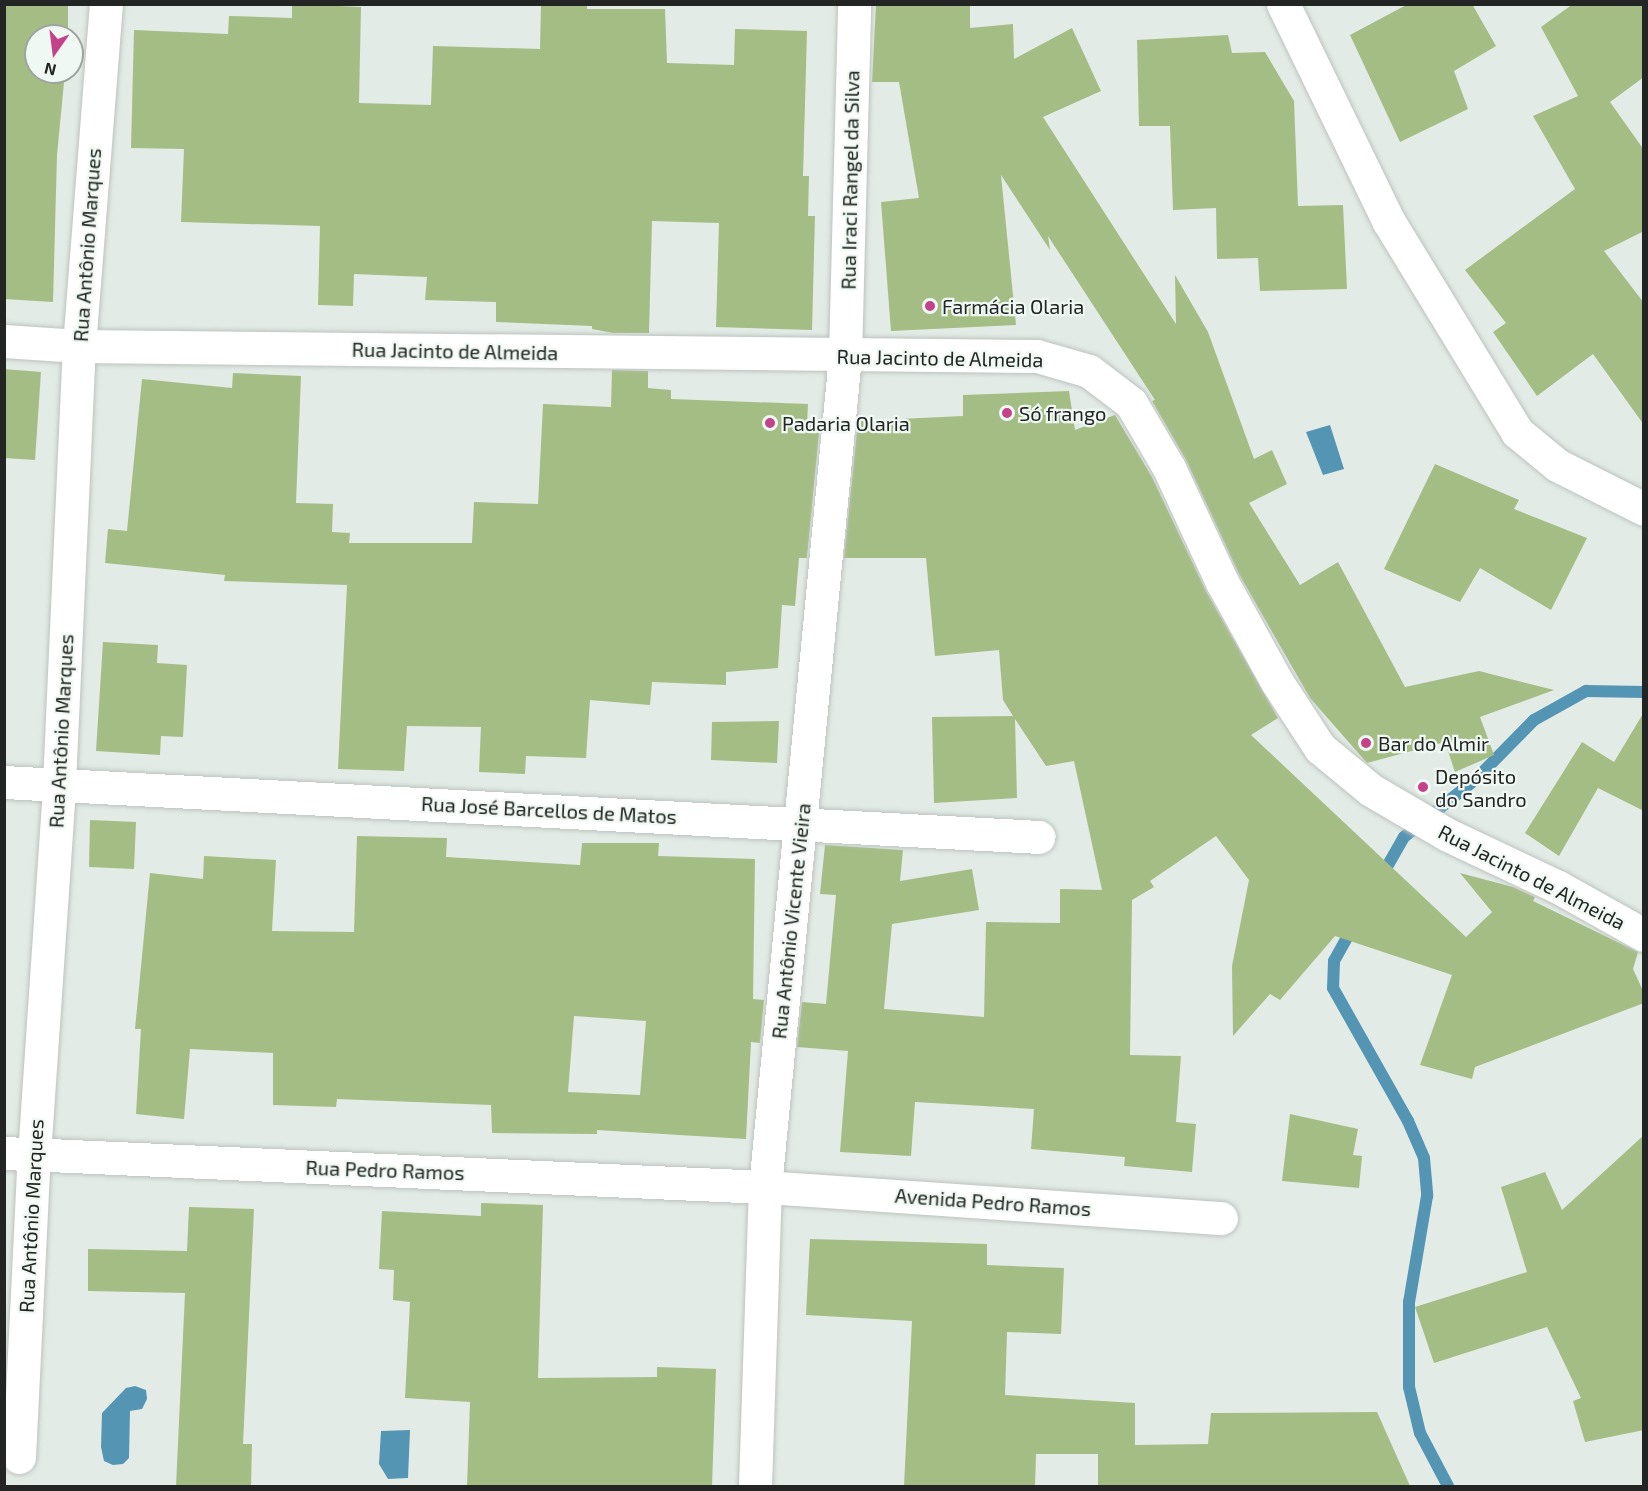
<!DOCTYPE html>
<meta charset="utf-8">
<style>
body{margin:0}
#map{position:relative;width:1648px;height:1491px;overflow:hidden;background:#e3ebe6;font-family:"Exo 2",sans-serif}
div>[style]{position:absolute}
.water>*{inset:0;background:#5495b4}
.stream>*{height:12px;margin:-6px;padding:0 6px;transform-origin:6px;border-radius:6px;background:#5495b4}
.building>*{inset:0;background:#a4bd84}
.roads{filter:drop-shadow(0 0 2px #bcc3bf) drop-shadow(0 0 2px #bcc3bf)}
.minor>*{height:33px;margin:-16.5px;padding:0 16.5px;transform-origin:16.5px;border-radius:16.5px;background:#fff}
.tertiary>*{height:33px;margin:-16.5px;padding:0 16.5px;transform-origin:16.5px;border-radius:16.5px;background:#fff}
.dots>*{width:16px;height:16px;translate:-50% -50%;box-sizing:border-box;border:3px solid #f0f8f3;border-radius:50%}
span{translate:-50% -50%;white-space:nowrap;text-align:center;line-height:1.15;-webkit-text-stroke:4.5px #f0f8f3;paint-order:stroke}
.street-label{font-size:20px;color:#222523}
.poi-label{font-size:20px;color:#222523}
.left{translate:0 -50%;text-align:left}
.frame{position:absolute;inset:0;border:6px solid #222523;pointer-events:none}
.north{position:absolute;left:24px;top:24px;width:60px;height:60px;box-sizing:border-box;background:#f0f8f3;border:2px solid #9ea4a0;border-radius:50%;rotate:194deg;font-size:16px;font-weight:700;line-height:24px;text-align:center;color:#222523}
.north::after{content:'';display:block;margin:auto;width:21px;height:27px;background:#c4428a;clip-path:polygon(50% 0,100% 100%,50% 72%,0 100%)}
</style>
<div id="map">
<div class="water">
<div style="clip-path:polygon(1330px 425px,1344px 469px,1323px 475px,1306px 432px)"></div>
<div style="clip-path:polygon(135px 1386px,146px 1390px,147px 1399px,142px 1409px,130px 1411px,129px 1458px,123px 1464px,113px 1465px,104px 1461px,101px 1447px,102px 1413px,126px 1388px)"></div>
<div style="clip-path:polygon(410px 1430px,408px 1478px,388px 1479px,379px 1464px,381px 1431px)"></div>
</div>
<div class="stream">
<div style="left:1380px;top:879px;width:48px;rotate:-60.3deg"></div>
<div style="left:1404px;top:837px;width:92px;rotate:-38.9deg"></div>
<div style="left:1476px;top:779px;width:83px;rotate:-45.5deg"></div>
<div style="left:1534px;top:720px;width:60px;rotate:-29.1deg"></div>
<div style="left:1586px;top:691px;width:58px;rotate:1deg"></div>
<div style="left:1354px;top:925px;width:41px;rotate:119.1deg"></div>
<div style="left:1334px;top:961px;width:27px;rotate:92deg"></div>
<div style="left:1333px;top:988px;width:153px;rotate:60.6deg"></div>
<div style="left:1408px;top:1121px;width:40px;rotate:66.6deg"></div>
<div style="left:1424px;top:1158px;width:38px;rotate:85deg"></div>
<div style="left:1427px;top:1196px;width:108px;rotate:99.6deg"></div>
<div style="left:1409px;top:1302px;width:85px;rotate:90deg"></div>
<div style="left:1409px;top:1387px;width:47px;rotate:76.6deg"></div>
<div style="left:1420px;top:1433px;width:60px;rotate:62.2deg"></div>
</div>
<div class="building">
<div style="clip-path:polygon(4px 4px,68px 4px,68px 36px,36px 36px,36px 72px,65px 72px,57px 155px,53px 302px,4px 299px)"></div>
<div style="clip-path:polygon(292px 4px,361px 7px,359px 103px,431px 105px,433px 46px,540px 49px,541px 4px,587px 4px,587px 9px,665px 9px,667px 63px,734px 65px,735px 29px,807px 31px,803px 176px,809px 176px,808px 216px,815px 216px,812px 330px,716px 327px,719px 223px,652px 221px,649px 333px,613px 333px,592px 329px,592px 326px,496px 322px,496px 302px,425px 300px,427px 277px,354px 274px,353px 306px,318px 305px,320px 226px,181px 222px,184px 149px,131px 148px,134px 30px,228px 34px,229px 16px,292px 18px)"></div>
<div style="clip-path:polygon(876px 4px,970px 6px,970px 28px,1013px 24px,1014px 59px,1072px 28px,1101px 91px,1043px 117px,1176px 324px,1175px 275px,1208px 332px,1254px 459px,1272px 450px,1287px 484px,1249px 503px,1300px 585px,1338px 562px,1405px 687px,1479px 671px,1554px 690px,1480px 717px,1494px 755px,1455px 772px,1445px 742px,1367px 763px,1310px 698px,1239px 574px,1186px 460px,1152px 401px,1155px 400px,1048px 236px,1050px 250px,1001px 175px,1016px 325px,891px 331px,881px 202px,919px 198px,899px 82px,872px 82px)"></div>
<div style="clip-path:polygon(1408px 4px,1472px 4px,1496px 46px,1454px 71px,1468px 109px,1400px 142px,1350px 35px)"></div>
<div style="clip-path:polygon(1573px 4px,1644px 4px,1644px 77px,1610px 102px,1644px 150px,1644px 231px,1604px 251px,1644px 303px,1644px 425px,1593px 354px,1537px 396px,1493px 332px,1506px 323px,1465px 270px,1575px 189px,1533px 116px,1578px 96px,1541px 27px)"></div>
<div style="clip-path:polygon(1228px 35px,1232px 53px,1265px 52px,1294px 101px,1298px 206px,1343px 205px,1347px 289px,1260px 291px,1258px 258px,1217px 259px,1216px 208px,1173px 210px,1170px 126px,1139px 126px,1137px 40px)"></div>
<div style="clip-path:polygon(4px 369px,41px 372px,35px 460px,4px 458px)"></div>
<div style="clip-path:polygon(612px 370px,648px 371px,648px 388px,671px 390px,671px 399px,808px 404px,807px 424px,820px 423px,807px 558px,799px 558px,795px 606px,782px 605px,778px 668px,726px 672px,726px 685px,652px 682px,650px 705px,590px 700px,586px 758px,526px 756px,525px 774px,479px 772px,481px 727px,407px 726px,404px 771px,338px 769px,347px 585px,224px 581px,225px 575px,105px 563px,108px 529px,127px 531px,142px 379px,232px 388px,233px 373px,301px 376px,296px 503px,333px 504px,332px 532px,350px 533px,349px 543px,472px 543px,474px 502px,538px 504px,543px 404px,611px 407px)"></div>
<div style="clip-path:polygon(1069px 391px,1075px 430px,1115px 415px,1152px 477px,1206px 591px,1278px 718px,1251px 735px,1466px 937px,1492px 912px,1460px 873px,1513px 887px,1535px 897px,1533px 901px,1638px 952px,1633px 969px,1644px 993px,1644px 1003px,1475px 1067px,1472px 1079px,1420px 1065px,1452px 975px,1335px 936px,1280px 1000px,1270px 994px,1233px 1036px,1232px 966px,1249px 880px,1216px 836px,1150px 881px,1154px 887px,1132px 900px,1130px 1055px,1181px 1056px,1176px 1122px,1196px 1124px,1192px 1172px,1124px 1166px,1125px 1157px,1031px 1149px,1034px 1109px,915px 1102px,911px 1156px,840px 1152px,848px 1051px,797px 1047px,802px 1002px,826px 1004px,836px 895px,820px 894px,825px 845px,903px 850px,900px 881px,972px 869px,979px 910px,892px 924px,884px 1009px,984px 1017px,986px 922px,1060px 923px,1060px 889px,1102px 890px,1074px 761px,1046px 766px,1015px 719px,1017px 798px,934px 803px,932px 717px,1013px 716px,1003px 700px,999px 650px,935px 656px,926px 558px,844px 558px,858px 421px,963px 416px,963px 395px)"></div>
<div style="clip-path:polygon(1435px 464px,1519px 500px,1514px 509px,1587px 538px,1551px 610px,1480px 568px,1460px 602px,1384px 569px)"></div>
<div style="clip-path:polygon(103px 642px,158px 645px,157px 663px,187px 665px,183px 737px,161px 736px,160px 755px,96px 751px)"></div>
<div style="clip-path:polygon(1644px 712px,1644px 811px,1598px 788px,1559px 856px,1525px 833px,1582px 742px,1614px 762px)"></div>
<div style="clip-path:polygon(779px 721px,777px 763px,711px 760px,712px 722px)"></div>
<div style="clip-path:polygon(90px 820px,136px 822px,134px 869px,89px 867px)"></div>
<div style="clip-path:polygon(evenodd,357px 836px,447px 838px,446px 857px,580px 865px,582px 843px,659px 843px,658px 856px,755px 859px,753px 999px,764px 1000px,760px 1043px,751px 1042px,746px 1139px,597px 1130px,597px 1134px,492px 1133px,491px 1105px,337px 1099px,336px 1107px,273px 1105px,273px 1053px,190px 1049px,184px 1119px,136px 1114px,141px 1029px,135px 1029px,150px 873px,203px 879px,204px 856px,276px 860px,272px 931px,354px 932px,357px 836px,574px 1016px,646px 1021px,640px 1095px,568px 1092px,574px 1016px)"></div>
<div style="clip-path:polygon(1290px 1114px,1358px 1129px,1353px 1155px,1362px 1156px,1359px 1188px,1282px 1181px)"></div>
<div style="clip-path:polygon(1644px 1135px,1644px 1430px,1585px 1442px,1573px 1401px,1581px 1398px,1547px 1327px,1434px 1363px,1415px 1307px,1527px 1272px,1501px 1187px,1545px 1172px,1562px 1210px)"></div>
<div style="clip-path:polygon(481px 1203px,543px 1205px,538px 1378px,657px 1377px,657px 1367px,716px 1369px,712px 1486px,467px 1486px,470px 1402px,405px 1398px,410px 1302px,393px 1300px,394px 1270px,379px 1269px,382px 1211px,481px 1216px)"></div>
<div style="clip-path:polygon(189px 1207px,254px 1209px,243px 1444px,252px 1444px,251px 1486px,176px 1486px,185px 1293px,88px 1291px,88px 1249px,187px 1251px)"></div>
<div style="clip-path:polygon(810px 1239px,987px 1244px,987px 1265px,1064px 1268px,1061px 1334px,1007px 1332px,1005px 1395px,1135px 1403px,1135px 1445px,1208px 1444px,1211px 1413px,1377px 1412px,1410px 1486px,1098px 1486px,1098px 1454px,1036px 1454px,1035px 1486px,904px 1486px,912px 1321px,806px 1315px)"></div>
</div>
<div class="roads">
<div class="minor">
<div style="left:1283px;top:4px;width:242px;rotate:64.1deg"></div>
<div style="left:1389px;top:222px;width:246px;rotate:58.6deg"></div>
<div style="left:1517px;top:432px;width:52px;rotate:39.5deg"></div>
<div style="left:1557px;top:465px;width:97px;rotate:26.8deg"></div>
<div style="left:4px;top:782px;width:1036px;rotate:3.04deg"></div>
<div style="left:4px;top:1153px;width:762px;rotate:2.56deg"></div>
<div style="left:765px;top:1187px;width:457px;rotate:3.9deg"></div>
<div style="left:19px;top:1457px;width:302px;rotate:-87.2deg"></div>
<div style="left:34px;top:1155px;width:372px;rotate:-86.1deg"></div>
<div style="left:59px;top:784px;width:438px;rotate:-87.4deg"></div>
<div style="left:79px;top:346px;width:343px;rotate:-85.5deg"></div>
<div style="left:755px;top:1486px;width:299px;rotate:-88.1deg"></div>
<div style="left:765px;top:1187px;width:835px;rotate:-84.5deg"></div>
</div>
<div class="tertiary">
<div style="left:4px;top:341px;width:75px;rotate:3.8deg"></div>
<div style="left:79px;top:346px;width:958px;rotate:0.6deg"></div>
<div style="left:1037px;top:356px;width:54px;rotate:16.1deg"></div>
<div style="left:1089px;top:371px;width:53px;rotate:37.3deg"></div>
<div style="left:1131px;top:403px;width:75px;rotate:59.7deg"></div>
<div style="left:1169px;top:468px;width:126px;rotate:65.1deg"></div>
<div style="left:1222px;top:582px;width:114px;rotate:61.2deg"></div>
<div style="left:1277px;top:682px;width:79px;rotate:56.9deg"></div>
<div style="left:1320px;top:748px;width:66px;rotate:39.5deg"></div>
<div style="left:1371px;top:790px;width:89px;rotate:30.3deg"></div>
<div style="left:1448px;top:835px;width:122px;rotate:25.3deg"></div>
<div style="left:1558px;top:887px;width:98px;rotate:29.2deg"></div>
<div style="left:845px;top:356px;width:352px;rotate:-88.5deg"></div>
</div>
</div>
<div class="dots">
<div style="left:930px;top:306px;background:#c4428a"></div>
<div style="left:1007px;top:413px;background:#c4428a"></div>
<div style="left:770px;top:423px;background:#c4428a"></div>
<div style="left:1366px;top:743px;background:#c4428a"></div>
<div style="left:1423px;top:787px;background:#c4428a"></div>
</div>
<div class="street-label">
<span style="left:850px;top:180px;rotate:-89deg">Rua Iraci Rangel da Silva</span>
<span style="left:87px;top:245px;rotate:-86deg">Rua Antônio Marques</span>
<span style="left:455px;top:351px;rotate:1deg">Rua Jacinto de Almeida</span>
<span style="left:940px;top:358px;rotate:1deg">Rua Jacinto de Almeida</span>
<span style="left:61px;top:731px;rotate:-87deg">Rua Antônio Marques</span>
<span style="left:549px;top:810px;rotate:3deg">Rua José Barcellos de Matos</span>
<span style="left:1532px;top:877px;rotate:27deg">Rua Jacinto de Almeida</span>
<span style="left:791px;top:921px;rotate:-84deg">Rua Antônio Vicente Vieira</span>
<span style="left:385px;top:1170px;rotate:2deg">Rua Pedro Ramos</span>
<span style="left:993px;top:1202px;rotate:4deg">Avenida Pedro Ramos</span>
<span style="left:31px;top:1216px;rotate:-87deg">Rua Antônio Marques</span>
</div>
<div class="poi-label">
<span class="left" style="left:942px;top:306px">Farmácia Olaria</span>
<span class="left" style="left:1019px;top:413px">Só frango</span>
<span class="left" style="left:782px;top:423px">Padaria Olaria</span>
<span class="left" style="left:1378px;top:743px">Bar do Almir</span>
<span class="left" style="left:1435px;top:788px">Depósito<br>do Sandro</span>
</div>
<div class="frame"></div>
<div class="north">N</div>
</div>
